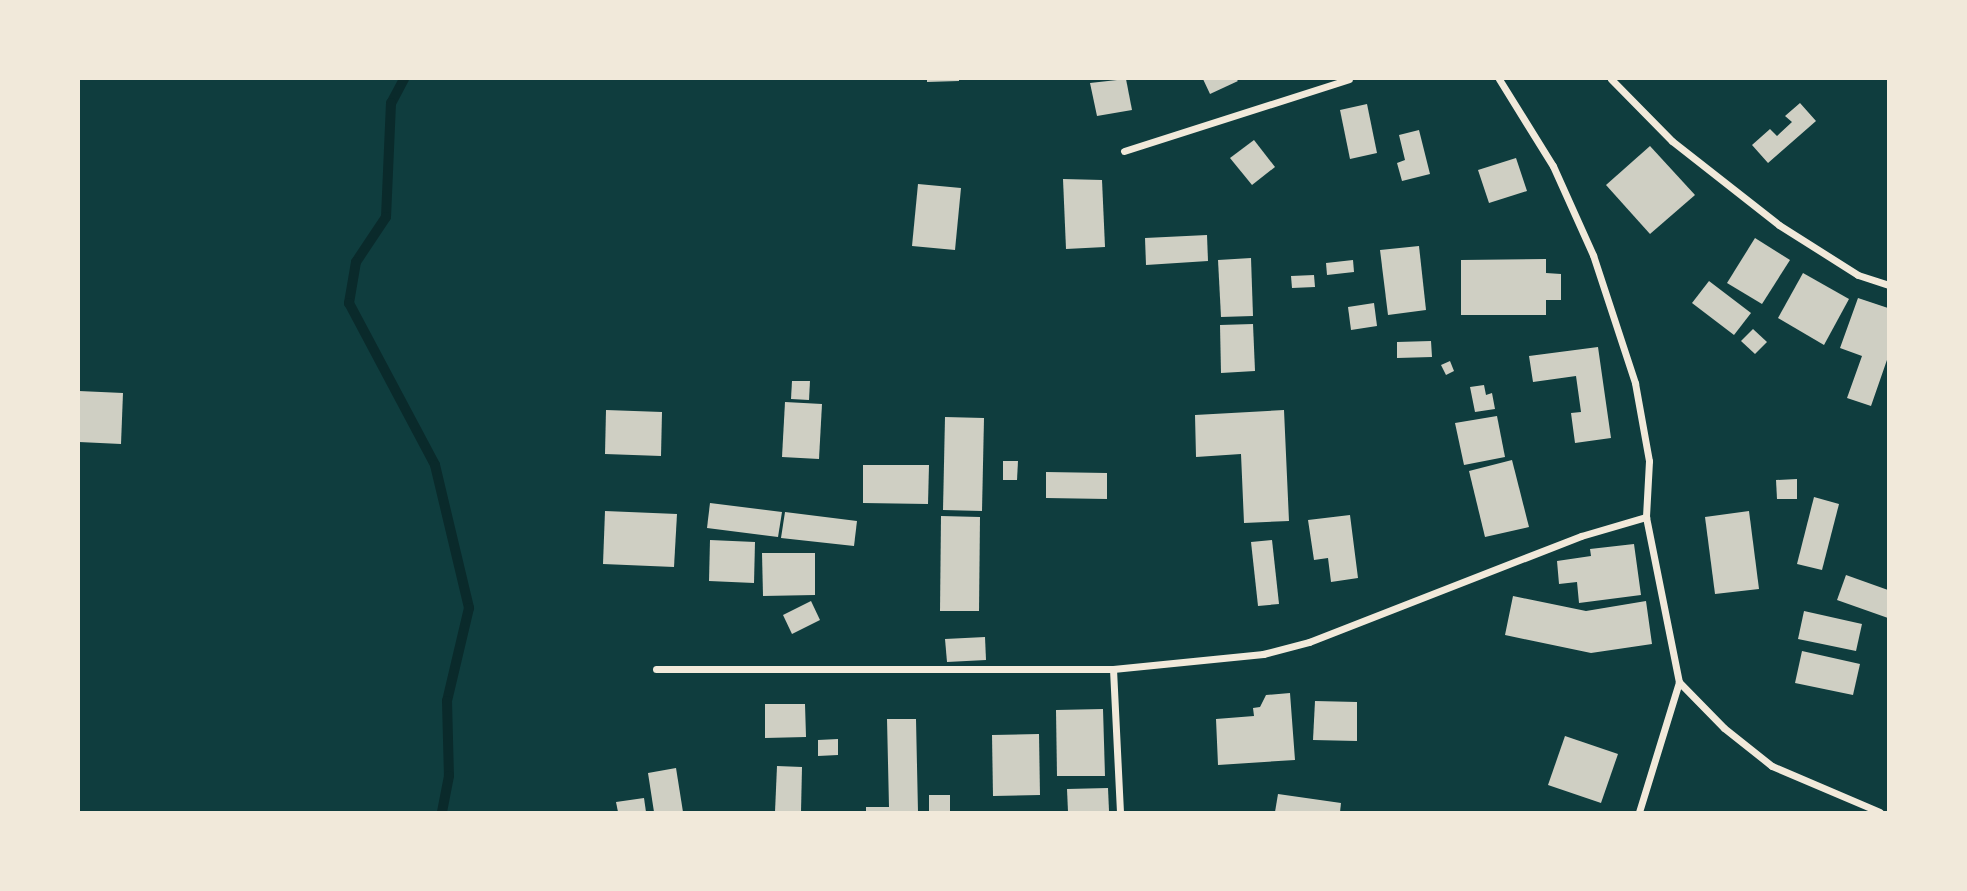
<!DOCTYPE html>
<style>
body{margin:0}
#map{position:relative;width:1967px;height:891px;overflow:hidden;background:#0f3d3e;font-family:"Noto Serif",serif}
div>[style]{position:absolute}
.stream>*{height:10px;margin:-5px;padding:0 5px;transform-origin:5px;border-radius:5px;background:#0a2a2b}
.building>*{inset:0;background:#cfcfc3}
.minor>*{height:7px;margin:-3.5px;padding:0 3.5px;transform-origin:3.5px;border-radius:3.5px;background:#f1e9da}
span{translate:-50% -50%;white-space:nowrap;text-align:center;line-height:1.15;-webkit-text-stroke:7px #f1e9da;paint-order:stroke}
.frame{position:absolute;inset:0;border:80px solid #f1e9da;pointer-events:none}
</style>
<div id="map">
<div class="stream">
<div style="left:404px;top:79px;width:27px;rotate:118deg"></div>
<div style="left:391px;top:103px;width:114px;rotate:92.5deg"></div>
<div style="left:386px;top:217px;width:54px;rotate:123.7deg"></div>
<div style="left:356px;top:262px;width:42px;rotate:99.7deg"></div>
<div style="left:349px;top:303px;width:183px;rotate:62deg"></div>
<div style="left:435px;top:465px;width:147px;rotate:76.6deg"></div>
<div style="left:469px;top:608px;width:96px;rotate:103.3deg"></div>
<div style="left:447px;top:701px;width:75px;rotate:88.5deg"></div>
<div style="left:449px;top:776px;width:37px;rotate:101deg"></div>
</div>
<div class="building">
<div style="clip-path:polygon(927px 79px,959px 79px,959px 81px,927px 82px)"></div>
<div style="clip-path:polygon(1126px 79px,1132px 110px,1097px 116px,1090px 83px)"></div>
<div style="clip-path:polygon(1203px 79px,1236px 79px,1238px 81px,1210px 94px)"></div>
<div style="clip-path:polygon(1800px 103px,1816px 121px,1768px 163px,1752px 145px,1770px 129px,1777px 136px,1792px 122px,1785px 116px)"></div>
<div style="clip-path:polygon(1367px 104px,1377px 153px,1350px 159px,1340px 110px)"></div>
<div style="clip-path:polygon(1419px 130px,1430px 174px,1402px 181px,1397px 163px,1405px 160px,1399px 135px)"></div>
<div style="clip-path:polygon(1254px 140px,1275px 167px,1252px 185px,1230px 158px)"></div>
<div style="clip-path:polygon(1650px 146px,1695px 195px,1650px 234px,1606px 185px)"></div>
<div style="clip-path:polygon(1516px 158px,1527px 191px,1489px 203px,1478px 170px)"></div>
<div style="clip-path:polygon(1063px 179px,1102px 180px,1105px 247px,1066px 249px)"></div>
<div style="clip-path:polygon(918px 184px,961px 188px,955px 250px,912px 246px)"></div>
<div style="clip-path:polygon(1207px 235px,1208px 261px,1146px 265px,1145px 238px)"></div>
<div style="clip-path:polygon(1755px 238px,1790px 260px,1762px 304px,1727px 283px)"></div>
<div style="clip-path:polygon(1419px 246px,1426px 310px,1388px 315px,1380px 250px)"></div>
<div style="clip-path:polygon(1251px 258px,1253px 316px,1221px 317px,1218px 260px)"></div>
<div style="clip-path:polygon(1546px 259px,1546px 273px,1561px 274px,1561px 300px,1546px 300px,1546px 315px,1461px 315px,1461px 260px)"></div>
<div style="clip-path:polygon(1353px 260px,1354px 272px,1327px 275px,1326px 263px)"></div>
<div style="clip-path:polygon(1803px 273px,1849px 299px,1824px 345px,1778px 318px)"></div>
<div style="clip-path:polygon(1314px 275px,1315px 287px,1292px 288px,1291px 276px)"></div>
<div style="clip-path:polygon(1709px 281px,1751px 313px,1734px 335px,1692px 303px)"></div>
<div style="clip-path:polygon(1858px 298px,1888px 308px,1888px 357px,1871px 406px,1847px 398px,1862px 356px,1840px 348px)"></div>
<div style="clip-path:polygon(1374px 303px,1377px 326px,1351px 330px,1348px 307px)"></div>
<div style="clip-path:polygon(1253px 324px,1255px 371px,1221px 373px,1220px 325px)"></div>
<div style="clip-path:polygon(1753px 329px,1767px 342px,1755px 354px,1741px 341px)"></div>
<div style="clip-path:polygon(1431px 341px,1432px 357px,1397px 358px,1397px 342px)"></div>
<div style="clip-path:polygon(1598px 347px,1611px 438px,1575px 443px,1571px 413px,1581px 412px,1576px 376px,1533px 382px,1529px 356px)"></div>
<div style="clip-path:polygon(1450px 361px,1454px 371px,1446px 375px,1441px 365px)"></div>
<div style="clip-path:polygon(792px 381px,810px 381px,809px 400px,791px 399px)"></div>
<div style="clip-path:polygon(1484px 385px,1486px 395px,1492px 393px,1495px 409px,1475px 412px,1470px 387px)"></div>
<div style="clip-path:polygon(79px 391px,123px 393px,121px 444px,79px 442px)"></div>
<div style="clip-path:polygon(785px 402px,822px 404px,819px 459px,782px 457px)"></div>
<div style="clip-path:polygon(606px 410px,662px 412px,661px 456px,605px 454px)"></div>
<div style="clip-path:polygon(1284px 410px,1289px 521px,1244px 523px,1241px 454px,1196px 457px,1195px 415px)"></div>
<div style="clip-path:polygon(1497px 416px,1505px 457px,1464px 465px,1455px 423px)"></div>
<div style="clip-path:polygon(945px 417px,984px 418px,982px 511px,943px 510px)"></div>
<div style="clip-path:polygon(1512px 460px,1529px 527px,1485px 537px,1469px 471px)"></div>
<div style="clip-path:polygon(1003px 461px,1018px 461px,1017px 480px,1003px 480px)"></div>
<div style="clip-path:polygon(863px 465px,929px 465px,928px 504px,863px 503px)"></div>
<div style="clip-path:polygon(1046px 472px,1107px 473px,1107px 499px,1046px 498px)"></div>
<div style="clip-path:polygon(1797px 479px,1797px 499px,1777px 499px,1776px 480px)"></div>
<div style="clip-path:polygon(1814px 497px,1839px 504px,1822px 570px,1797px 564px)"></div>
<div style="clip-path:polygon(710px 503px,782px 512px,778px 537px,707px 528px)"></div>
<div style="clip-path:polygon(605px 511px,677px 514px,674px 567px,603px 564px)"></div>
<div style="clip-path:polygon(1749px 511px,1759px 589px,1715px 594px,1705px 517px)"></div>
<div style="clip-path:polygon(785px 512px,857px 521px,854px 546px,781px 538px)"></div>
<div style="clip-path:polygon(1350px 515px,1358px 578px,1331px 582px,1328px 558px,1314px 560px,1308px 520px)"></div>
<div style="clip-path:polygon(941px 516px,980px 517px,979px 611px,940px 611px)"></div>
<div style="clip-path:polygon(710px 540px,755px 542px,754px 583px,709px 581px)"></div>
<div style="clip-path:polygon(1272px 540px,1279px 604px,1258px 606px,1251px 542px)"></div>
<div style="clip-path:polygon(1634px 544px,1641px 595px,1579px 603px,1577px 582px,1559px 584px,1557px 561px,1591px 556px,1590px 549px)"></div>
<div style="clip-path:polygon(762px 553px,815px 553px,815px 595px,763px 596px)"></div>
<div style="clip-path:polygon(1846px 575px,1888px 590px,1888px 618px,1837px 600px)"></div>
<div style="clip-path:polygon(1513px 596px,1586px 611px,1646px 601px,1652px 644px,1591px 653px,1505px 635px)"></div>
<div style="clip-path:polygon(811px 601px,820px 620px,792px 634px,783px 615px)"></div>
<div style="clip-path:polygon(1804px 611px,1862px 624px,1856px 651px,1798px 639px)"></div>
<div style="clip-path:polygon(985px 637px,986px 660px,947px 662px,945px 639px)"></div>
<div style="clip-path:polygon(1802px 651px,1860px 664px,1853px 695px,1795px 683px)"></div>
<div style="clip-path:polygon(1290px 693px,1295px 760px,1218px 765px,1216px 719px,1254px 716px,1253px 708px,1260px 707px,1266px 695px)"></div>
<div style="clip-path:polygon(1315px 701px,1357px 702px,1357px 741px,1313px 740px)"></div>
<div style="clip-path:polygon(765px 704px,805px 704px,806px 737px,765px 738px)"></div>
<div style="clip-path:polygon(1103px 709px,1105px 776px,1057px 776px,1056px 710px)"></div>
<div style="clip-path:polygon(887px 719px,916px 719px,918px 812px,866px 812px,866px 807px,889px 807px)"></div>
<div style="clip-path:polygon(1039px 734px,1040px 795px,993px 796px,992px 735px)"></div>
<div style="clip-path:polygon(1565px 736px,1618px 754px,1601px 803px,1548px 785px)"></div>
<div style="clip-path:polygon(838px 739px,838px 755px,818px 756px,818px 740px)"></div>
<div style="clip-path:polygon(777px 766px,802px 767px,801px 812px,775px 812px)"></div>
<div style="clip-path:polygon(676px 768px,683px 812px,654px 812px,648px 773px)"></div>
<div style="clip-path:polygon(1108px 788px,1109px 811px,1068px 812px,1067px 789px)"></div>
<div style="clip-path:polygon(1278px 794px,1341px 803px,1340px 812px,1275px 812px)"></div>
<div style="clip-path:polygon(929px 795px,950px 795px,950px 812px,929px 812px)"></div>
<div style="clip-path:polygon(644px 798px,646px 812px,618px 812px,616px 802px)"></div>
</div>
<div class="minor">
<div style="left:1499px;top:79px;width:102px;rotate:58.2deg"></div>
<div style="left:1553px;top:166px;width:98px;rotate:65.8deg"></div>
<div style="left:1593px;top:255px;width:135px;rotate:71.8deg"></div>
<div style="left:1635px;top:383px;width:79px;rotate:79.8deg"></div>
<div style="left:1649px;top:461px;width:56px;rotate:93.1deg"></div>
<div style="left:1646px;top:517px;width:168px;rotate:78.7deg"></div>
<div style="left:1679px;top:682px;width:136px;rotate:107.1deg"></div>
<div style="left:1611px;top:79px;width:87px;rotate:45.5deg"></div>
<div style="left:1672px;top:141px;width:136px;rotate:38.1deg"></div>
<div style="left:1779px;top:225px;width:93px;rotate:32.3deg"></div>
<div style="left:1858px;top:275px;width:32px;rotate:18deg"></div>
<div style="left:1124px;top:151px;width:236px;rotate:-17.7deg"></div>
<div style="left:656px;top:669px;width:457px"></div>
<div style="left:1113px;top:669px;width:151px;rotate:-5.7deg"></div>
<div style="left:1263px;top:654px;width:48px;rotate:-14.6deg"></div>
<div style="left:1309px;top:642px;width:292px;rotate:-21.3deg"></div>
<div style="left:1581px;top:536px;width:68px;rotate:-16.3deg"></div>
<div style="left:1113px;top:669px;width:143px;rotate:87.2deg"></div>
<div style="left:1679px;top:682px;width:64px;rotate:45.6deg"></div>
<div style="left:1724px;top:728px;width:61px;rotate:38.4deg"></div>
<div style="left:1772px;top:766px;width:117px;rotate:23.1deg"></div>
</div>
<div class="frame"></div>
</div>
